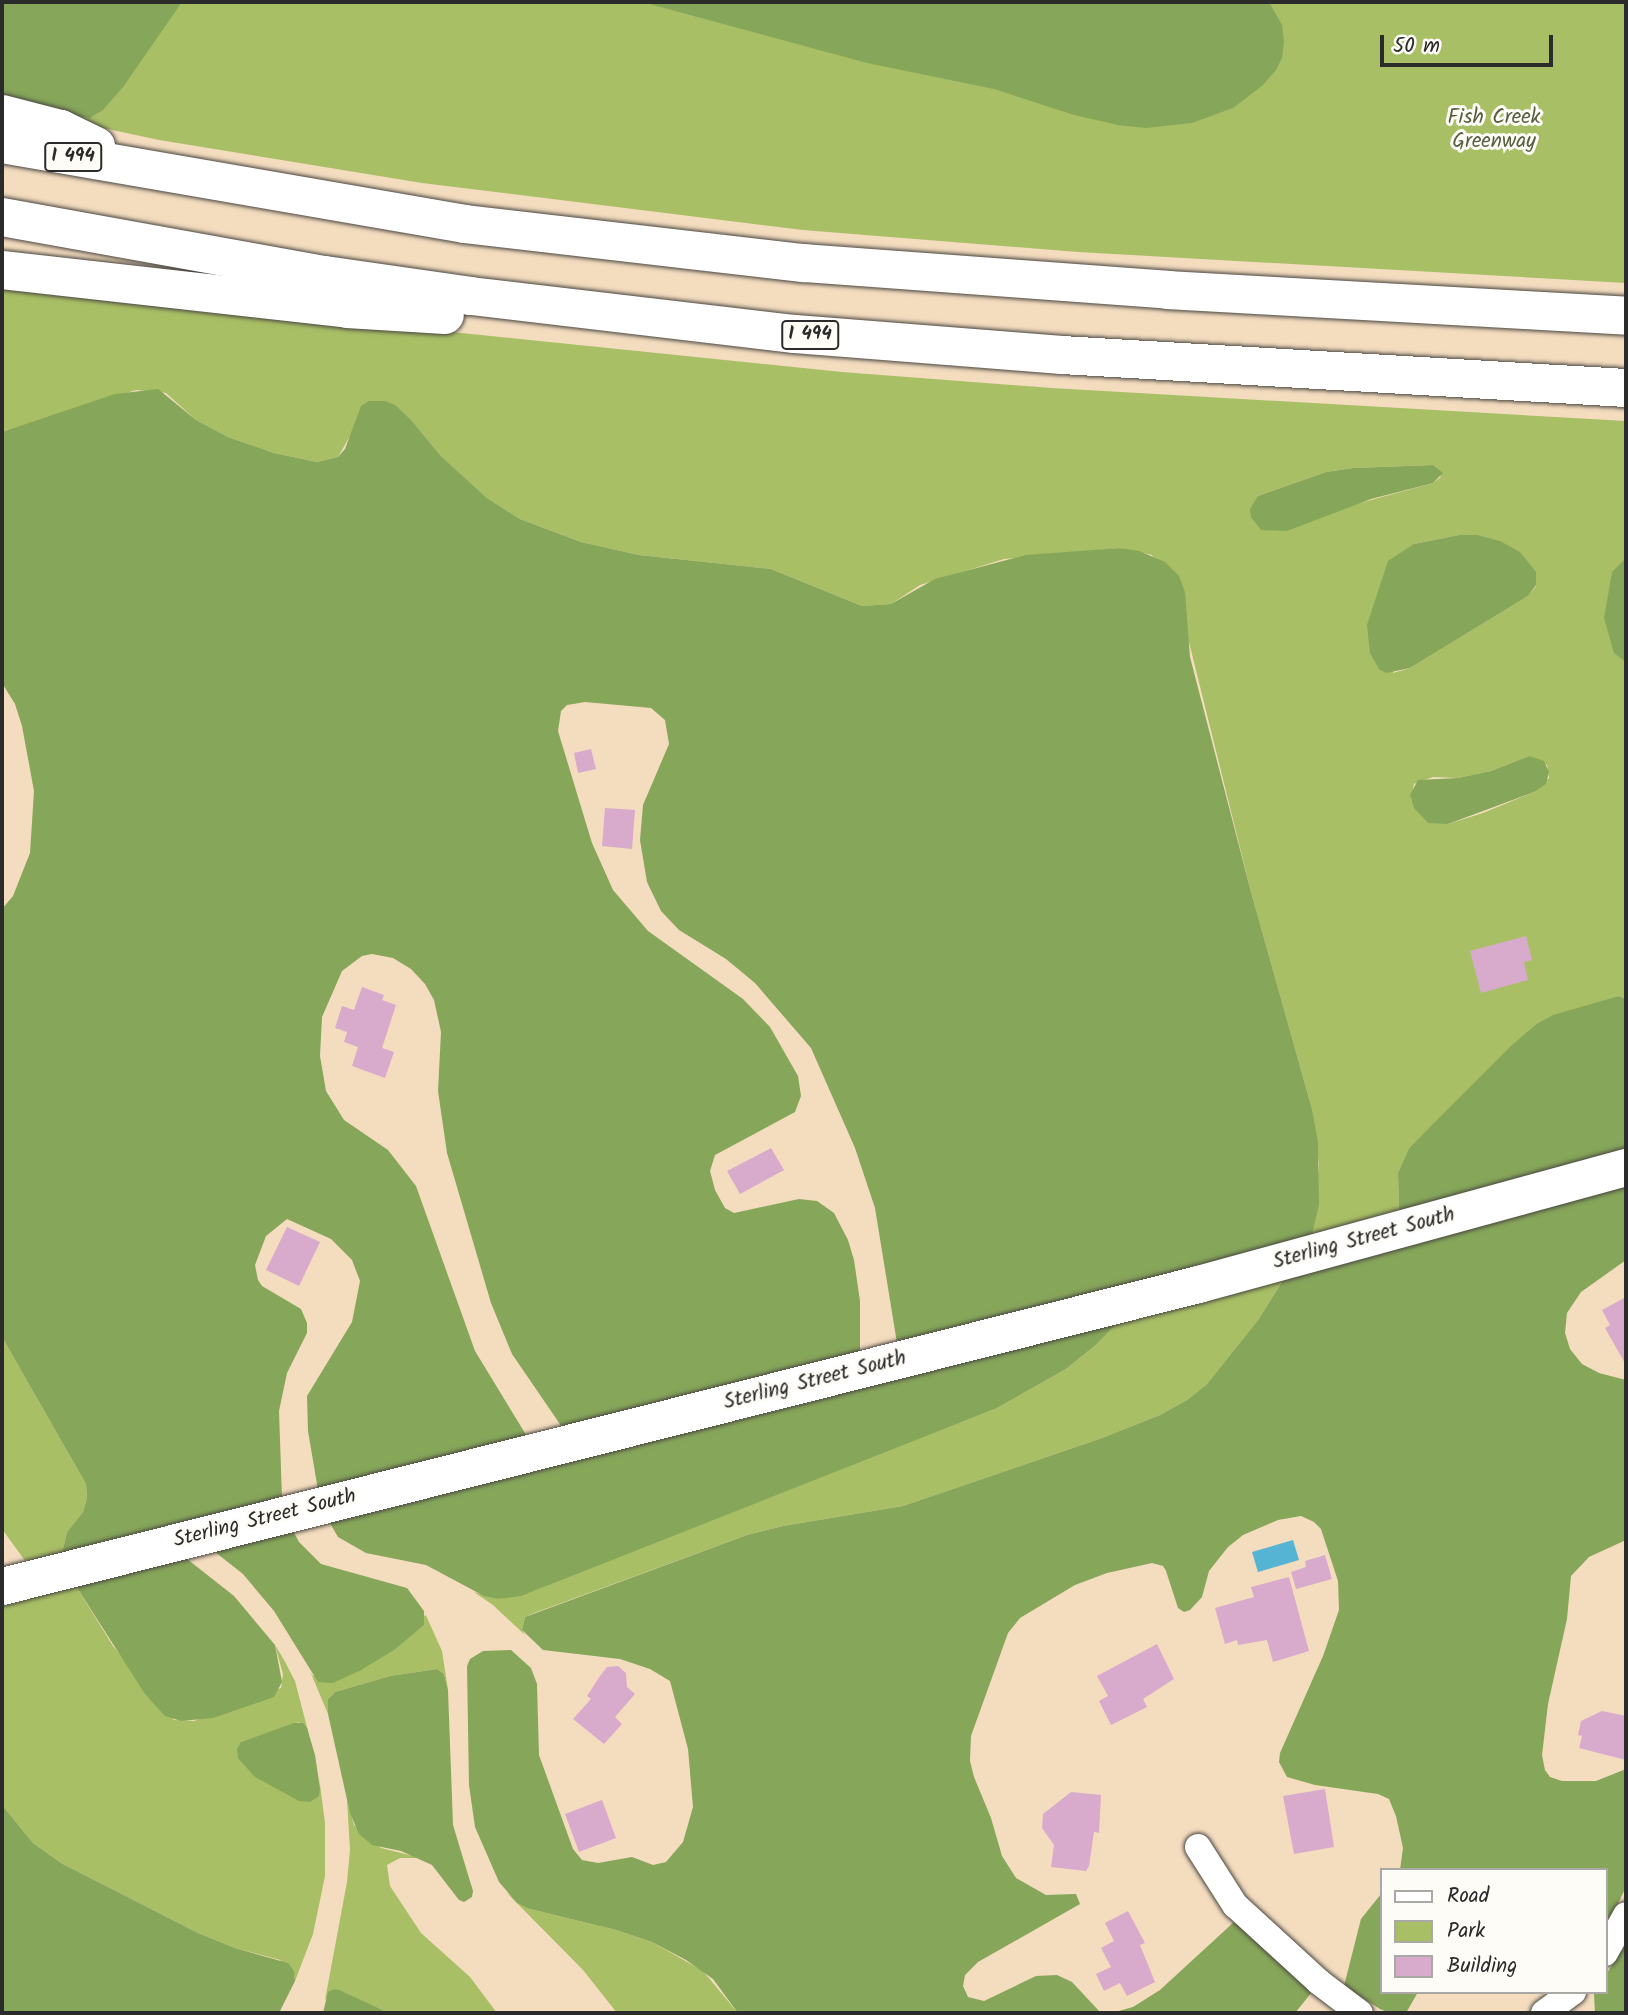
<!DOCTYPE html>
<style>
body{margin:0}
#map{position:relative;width:1628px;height:2015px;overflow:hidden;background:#f4dcbf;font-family:Kalam,sans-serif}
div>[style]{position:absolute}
.green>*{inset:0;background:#a8bf65}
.forest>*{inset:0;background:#86a65a}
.water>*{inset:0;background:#55b3d4}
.building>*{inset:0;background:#d8abcc}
.roads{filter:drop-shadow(0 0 2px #494641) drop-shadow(0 0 2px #494641)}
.street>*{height:26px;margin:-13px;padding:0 13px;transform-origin:13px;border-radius:13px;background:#fff}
.secondary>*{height:37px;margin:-18.5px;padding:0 18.5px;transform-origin:18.5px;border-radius:18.5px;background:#fff}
.highway>*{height:38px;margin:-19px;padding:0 19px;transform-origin:19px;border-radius:19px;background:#fff}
span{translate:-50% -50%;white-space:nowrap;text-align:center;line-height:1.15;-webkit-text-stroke:6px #fdfcf7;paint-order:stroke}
.shield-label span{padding:2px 5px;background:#fdfcf7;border:2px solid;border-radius:5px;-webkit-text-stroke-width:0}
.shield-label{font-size:19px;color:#2b2b2b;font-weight:700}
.park-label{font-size:21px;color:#575f3f}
.street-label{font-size:21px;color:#2b2b2b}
.frame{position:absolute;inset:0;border:4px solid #2b2b2b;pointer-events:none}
.legend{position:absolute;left:1380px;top:1868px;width:228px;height:126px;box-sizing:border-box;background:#fdfcf7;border:2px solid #a9a8a5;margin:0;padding:9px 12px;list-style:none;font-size:21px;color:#2b2b2b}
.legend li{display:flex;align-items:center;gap:14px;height:35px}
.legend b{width:35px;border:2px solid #a9a8a5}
.scale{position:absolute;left:1380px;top:35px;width:173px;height:32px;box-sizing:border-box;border:4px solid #2b2b2b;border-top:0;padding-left:9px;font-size:21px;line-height:24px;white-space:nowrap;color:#2b2b2b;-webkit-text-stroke:5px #fdfcf7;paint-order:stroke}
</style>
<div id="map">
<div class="green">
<div style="clip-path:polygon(2px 2px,1626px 2px,1626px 283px,1078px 252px,803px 230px,422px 183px,159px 140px,94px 126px,51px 113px,90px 118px,102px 111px)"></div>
<div style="clip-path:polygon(evenodd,2px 280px,452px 332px,842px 372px,1052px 388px,1626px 421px,1626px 999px,1619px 996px,1535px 1025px,1409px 1148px,1398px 1173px,1399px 1214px,1311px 1238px,1319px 1165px,1312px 1109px,1251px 892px,1188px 638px,1152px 555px,1120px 548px,1004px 559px,920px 585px,891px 604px,862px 606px,771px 569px,639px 555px,581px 542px,520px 519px,487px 498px,441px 456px,412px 421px,350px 436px,338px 457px,317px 462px,274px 453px,228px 437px,196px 420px,166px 393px,136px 390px,2px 432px,2px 280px,1433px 465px,1441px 477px,1433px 483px,1349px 506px,1258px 496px,1326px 472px,1353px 468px,1433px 465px,2px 280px,1459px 535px,1536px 586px,1528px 596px,1410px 668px,1393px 673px,1414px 544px,1459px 535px,2px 280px,1529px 756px,1547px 765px,1549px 778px,1534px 792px,1483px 813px,1448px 824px,1411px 800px,1414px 784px,1433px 777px,1458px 778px,1491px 771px,1529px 756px)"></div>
<div style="clip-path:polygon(1285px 1277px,1258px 1320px,1207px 1384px,1187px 1400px,1160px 1415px,1102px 1438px,903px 1506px,783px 1526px,747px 1535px,534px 1613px,525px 1617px,522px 1630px,525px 1635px,493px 1605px,474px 1592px,498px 1599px,531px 1592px,641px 1546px,997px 1408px,1066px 1369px,1097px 1344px,1119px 1321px)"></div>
<div style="clip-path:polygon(2px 1337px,86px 1484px,87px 1498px,83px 1512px,67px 1532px,62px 1553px,26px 1562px,2px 1529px)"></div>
<div style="clip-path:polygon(74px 1583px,113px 1646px,174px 1720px,194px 1721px,281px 1688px,283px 1674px,275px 1645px,284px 1660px,295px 1681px,309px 1735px,299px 1722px,241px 1742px,320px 1788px,319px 1777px,325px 1823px,325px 1876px,313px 1934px,295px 1981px,295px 1976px,280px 1960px,235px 1948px,198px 1933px,61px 1863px,33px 1843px,2px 1805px,2px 1603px)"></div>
<div style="clip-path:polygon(424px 1611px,442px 1651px,448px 1690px,444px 1674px,437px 1669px,390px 1676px,335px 1692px,328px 1699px,328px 1714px,310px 1671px,313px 1676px,426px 1615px)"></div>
<div style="clip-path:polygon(347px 1799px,354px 1825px,381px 1848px,421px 1858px,400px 1858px,387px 1865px,390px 1886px,421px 1933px,470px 1977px,497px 2013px,389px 2013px,334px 1989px,325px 2000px,347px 1882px,350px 1850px)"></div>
<div style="clip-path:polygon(507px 1893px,530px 1909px,616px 1930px,652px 1942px,703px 1971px,738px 2013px,617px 2013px,583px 1970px)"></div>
</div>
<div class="forest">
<div style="clip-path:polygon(2px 2px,182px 2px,123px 87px,102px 111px,90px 118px,51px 113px,2px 100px)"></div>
<div style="clip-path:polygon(642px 2px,1269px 2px,1282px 25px,1284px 42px,1282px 58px,1276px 70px,1263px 85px,1233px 108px,1192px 123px,1146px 128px,1118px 125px,1074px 115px,994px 89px,867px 63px)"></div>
<div style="clip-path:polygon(158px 389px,196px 420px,228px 437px,274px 453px,317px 462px,338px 457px,345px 449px,361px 406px,369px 401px,385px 401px,395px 405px,412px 421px,441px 456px,487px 498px,520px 519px,581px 542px,639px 555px,771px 569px,862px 606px,891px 604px,935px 579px,1026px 555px,1120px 548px,1139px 551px,1165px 562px,1179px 576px,1185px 592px,1190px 657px,1251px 892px,1312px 1109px,1318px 1142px,1319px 1205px,1311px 1238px,897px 1343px,875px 1208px,855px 1148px,811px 1048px,755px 983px,726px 959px,679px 930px,661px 911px,647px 882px,640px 840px,643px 805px,669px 744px,665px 720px,651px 708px,585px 702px,567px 705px,561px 711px,558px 731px,592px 843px,613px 890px,648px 931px,743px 999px,770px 1027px,798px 1076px,801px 1096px,795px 1112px,715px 1155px,710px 1171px,715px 1190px,725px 1208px,734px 1213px,799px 1199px,817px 1201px,834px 1213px,848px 1240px,854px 1260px,860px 1301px,860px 1353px,564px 1430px,512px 1354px,491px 1303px,447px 1153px,438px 1091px,441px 1032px,434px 1000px,425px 984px,411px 969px,393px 958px,372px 954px,362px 956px,342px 971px,322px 1017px,320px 1056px,326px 1091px,344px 1120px,388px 1150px,416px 1186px,475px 1351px,528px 1438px,318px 1490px,308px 1431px,307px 1396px,352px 1322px,360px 1281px,352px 1260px,331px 1239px,287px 1219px,266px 1236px,255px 1265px,258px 1280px,262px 1286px,301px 1309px,307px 1323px,307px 1333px,287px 1373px,279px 1411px,282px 1498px,62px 1553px,67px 1532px,83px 1512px,87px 1498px,86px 1484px,2px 1337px,2px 909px,13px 896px,30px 853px,34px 791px,22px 726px,15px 704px,2px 683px,2px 432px,115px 394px)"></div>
<div style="clip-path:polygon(1433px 465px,1443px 473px,1433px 483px,1371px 499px,1287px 531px,1261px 530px,1251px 517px,1250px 509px,1258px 496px,1326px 472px,1353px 468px)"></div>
<div style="clip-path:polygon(1459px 535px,1477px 535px,1500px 541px,1520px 552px,1536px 572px,1536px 585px,1528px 596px,1410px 668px,1386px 673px,1379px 669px,1370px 653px,1367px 625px,1388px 561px,1414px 544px)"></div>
<div style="clip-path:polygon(1626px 558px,1626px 662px,1614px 653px,1604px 618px,1612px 572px)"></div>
<div style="clip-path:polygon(1529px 756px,1544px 761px,1549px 772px,1546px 784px,1534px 792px,1448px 824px,1428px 823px,1414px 808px,1410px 795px,1418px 780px,1458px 778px,1491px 771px)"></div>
<div style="clip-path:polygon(1619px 996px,1626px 999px,1626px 1151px,1399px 1214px,1398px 1173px,1409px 1148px,1511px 1046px,1535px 1025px,1553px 1015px)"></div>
<div style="clip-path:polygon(1626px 1184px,1626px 1260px,1581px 1292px,1567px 1313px,1565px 1333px,1570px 1349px,1582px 1364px,1599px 1373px,1626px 1380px,1626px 1540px,1589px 1557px,1571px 1576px,1567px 1619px,1548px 1704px,1542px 1755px,1545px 1770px,1550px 1777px,1562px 1781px,1596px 1781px,1626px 1769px,1626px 1887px,1611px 1918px,1605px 1917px,1605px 1870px,1400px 1870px,1403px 1848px,1396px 1816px,1389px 1799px,1378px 1794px,1315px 1785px,1287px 1777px,1279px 1762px,1280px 1753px,1323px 1656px,1339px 1610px,1338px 1581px,1321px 1529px,1314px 1522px,1301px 1516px,1278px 1520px,1243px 1535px,1228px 1547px,1209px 1571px,1202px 1597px,1190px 1610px,1184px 1612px,1178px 1608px,1166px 1571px,1163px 1566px,1152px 1563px,1107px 1573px,1075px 1585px,1020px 1618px,1008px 1633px,971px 1736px,970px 1761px,974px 1777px,991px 1818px,1002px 1856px,1016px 1878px,1046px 1895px,1076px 1894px,1080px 1904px,978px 1962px,965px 1975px,963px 1986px,968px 1997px,984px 2001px,1036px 1976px,1057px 1975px,1072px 1982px,1100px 2012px,1115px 2012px,1133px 2007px,1160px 1990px,1234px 1922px,1312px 1992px,1295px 2013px,738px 2013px,713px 1979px,686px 1960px,652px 1942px,616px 1930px,530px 1909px,517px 1903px,499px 1882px,475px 1827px,469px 1785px,467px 1666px,470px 1659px,483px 1651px,511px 1650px,531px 1668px,537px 1684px,539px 1755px,573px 1849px,582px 1860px,598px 1863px,632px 1857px,653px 1865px,666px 1862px,683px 1842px,693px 1807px,688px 1749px,670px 1681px,650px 1669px,620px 1659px,543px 1650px,522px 1630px,525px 1617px,747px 1535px,783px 1526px,903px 1506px,1102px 1438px,1160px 1415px,1187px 1400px,1207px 1384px,1258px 1320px,1285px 1277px)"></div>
<div style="clip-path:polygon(1119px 1321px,1097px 1344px,1066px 1369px,997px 1408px,521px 1596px,498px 1599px,484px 1596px,426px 1565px,366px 1553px,338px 1537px,327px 1518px)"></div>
<div style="clip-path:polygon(291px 1527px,299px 1542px,321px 1564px,407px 1588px,424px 1611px,424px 1625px,394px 1650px,361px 1670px,333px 1683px,318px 1682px,274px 1611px,243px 1574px,210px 1548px)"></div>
<div style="clip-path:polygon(182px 1555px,234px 1596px,275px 1645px,282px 1682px,274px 1697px,213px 1718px,181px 1721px,165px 1716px,145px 1694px,74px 1583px)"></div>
<div style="clip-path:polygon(437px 1669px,444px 1674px,448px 1690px,453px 1825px,473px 1891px,472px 1897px,464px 1902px,459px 1900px,432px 1865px,401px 1851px,372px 1845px,359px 1834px,350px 1813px,328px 1714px,328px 1699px,335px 1692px,390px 1676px)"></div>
<div style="clip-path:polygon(294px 1723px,303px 1723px,307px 1728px,315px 1755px,320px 1788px,319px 1796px,310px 1802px,299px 1801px,255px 1777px,238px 1758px,237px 1749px,241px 1742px)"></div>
<div style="clip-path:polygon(2px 1805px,33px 1843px,61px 1863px,198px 1933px,235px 1948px,288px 1963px,294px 1971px,295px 1981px,279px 2013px,2px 2013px)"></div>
<div style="clip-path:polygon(1381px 1894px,1381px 1992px,1418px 1992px,1406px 2013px,1390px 2013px,1380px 2009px,1344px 1986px,1361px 1919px)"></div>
<div style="clip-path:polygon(1626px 1944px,1626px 2013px,1595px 2013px,1594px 1994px,1605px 1992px,1605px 1976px)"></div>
<div style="clip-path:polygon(334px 1989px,339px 1990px,389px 2013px,323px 2013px,328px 1992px)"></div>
</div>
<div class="water">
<div style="clip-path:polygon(1293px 1540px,1299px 1560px,1258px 1572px,1252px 1552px)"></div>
</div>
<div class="building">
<div style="clip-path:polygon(591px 749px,596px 769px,578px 773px,574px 753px)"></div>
<div style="clip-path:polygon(605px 808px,635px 810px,632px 849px,602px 846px)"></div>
<div style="clip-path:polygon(1526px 936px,1532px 960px,1524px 962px,1528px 980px,1481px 993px,1470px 951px)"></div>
<div style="clip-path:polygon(362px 987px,384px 995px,382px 1000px,396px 1005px,382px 1048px,394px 1052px,385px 1078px,352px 1066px,358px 1047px,344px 1042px,347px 1032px,335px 1028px,342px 1006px,354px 1010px)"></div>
<div style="clip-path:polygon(771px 1148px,784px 1170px,740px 1194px,727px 1171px)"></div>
<div style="clip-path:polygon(287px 1227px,320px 1242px,299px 1286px,266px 1270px)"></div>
<div style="clip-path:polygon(1626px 1297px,1626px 1365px,1605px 1328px,1610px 1325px,1602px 1310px)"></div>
<div style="clip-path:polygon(1325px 1555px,1332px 1579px,1296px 1589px,1291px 1572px,1306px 1567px,1305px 1561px)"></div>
<div style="clip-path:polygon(1289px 1577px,1309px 1651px,1273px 1662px,1267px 1640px,1238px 1645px,1237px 1640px,1225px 1644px,1215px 1608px,1254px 1597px,1251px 1587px)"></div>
<div style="clip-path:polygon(1157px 1644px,1174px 1679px,1143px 1699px,1147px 1707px,1111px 1725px,1099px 1701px,1108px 1696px,1097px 1676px)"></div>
<div style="clip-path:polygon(618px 1666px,626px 1673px,627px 1687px,635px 1694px,615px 1717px,622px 1724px,604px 1744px,573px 1719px,591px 1699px,587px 1696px,600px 1676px,607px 1667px)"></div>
<div style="clip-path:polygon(1602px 1711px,1626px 1716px,1626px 1760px,1579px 1748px,1582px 1736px,1578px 1735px,1581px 1721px)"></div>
<div style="clip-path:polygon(1325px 1789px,1334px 1847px,1294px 1854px,1283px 1796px)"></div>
<div style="clip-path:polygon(1071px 1792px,1101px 1795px,1099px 1833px,1094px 1832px,1089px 1866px,1086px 1871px,1051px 1867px,1054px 1845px,1042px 1828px,1043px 1814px)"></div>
<div style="clip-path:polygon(602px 1800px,616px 1838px,579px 1852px,565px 1814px)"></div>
<div style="clip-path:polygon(1128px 1911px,1145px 1943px,1140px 1945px,1155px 1982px,1127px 1996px,1120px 1983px,1104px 1991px,1096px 1974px,1111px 1967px,1101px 1948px,1114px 1941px,1105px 1923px)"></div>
</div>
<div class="roads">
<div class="street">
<div style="left:1198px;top:1847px;width:69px;rotate:57.5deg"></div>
<div style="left:1235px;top:1905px;width:114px;rotate:42.5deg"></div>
<div style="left:1319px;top:1982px;width:51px;rotate:37.1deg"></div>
<div style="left:1605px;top:1953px;width:43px;rotate:-61.1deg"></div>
<div style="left:1544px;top:2013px;width:36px;rotate:-36deg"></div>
</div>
<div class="secondary">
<div style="left:2px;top:1586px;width:1234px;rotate:-14.17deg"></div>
<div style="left:1198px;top:1284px;width:444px;rotate:-15.3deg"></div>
</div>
<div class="highway">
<div style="left:2px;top:114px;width:61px;rotate:14.3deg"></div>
<div style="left:61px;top:129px;width:39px;rotate:26deg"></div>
<div style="left:2px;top:144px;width:470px;rotate:9.8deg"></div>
<div style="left:465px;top:224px;width:341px;rotate:6.6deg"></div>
<div style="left:804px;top:263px;width:365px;rotate:4.2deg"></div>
<div style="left:1168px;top:290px;width:459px;rotate:3.2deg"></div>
<div style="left:2px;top:217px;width:328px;rotate:10.2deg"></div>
<div style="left:325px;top:275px;width:148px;rotate:8.2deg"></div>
<div style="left:471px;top:296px;width:326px;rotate:6.7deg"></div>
<div style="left:795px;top:334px;width:268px;rotate:4.5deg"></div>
<div style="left:1062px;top:355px;width:565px;rotate:3.35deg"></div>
<div style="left:2px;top:270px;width:347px;rotate:6.4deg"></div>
<div style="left:347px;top:309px;width:98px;rotate:3.5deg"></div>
</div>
</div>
<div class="shield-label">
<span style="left:73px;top:157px">I 494</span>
<span style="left:810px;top:335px">I 494</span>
</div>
<div class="park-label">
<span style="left:1494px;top:130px">Fish Creek<br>Greenway</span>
</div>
<div class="street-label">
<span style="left:1364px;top:1239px;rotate:-15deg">Sterling Street South</span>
<span style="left:815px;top:1381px;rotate:-14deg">Sterling Street South</span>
<span style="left:265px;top:1519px;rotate:-14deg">Sterling Street South</span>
</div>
<div class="frame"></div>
<ul class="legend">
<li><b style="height:9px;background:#fff"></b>Road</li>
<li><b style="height:19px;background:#a8bf65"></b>Park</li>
<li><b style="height:19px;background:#d8abcc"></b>Building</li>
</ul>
<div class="scale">50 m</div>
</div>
